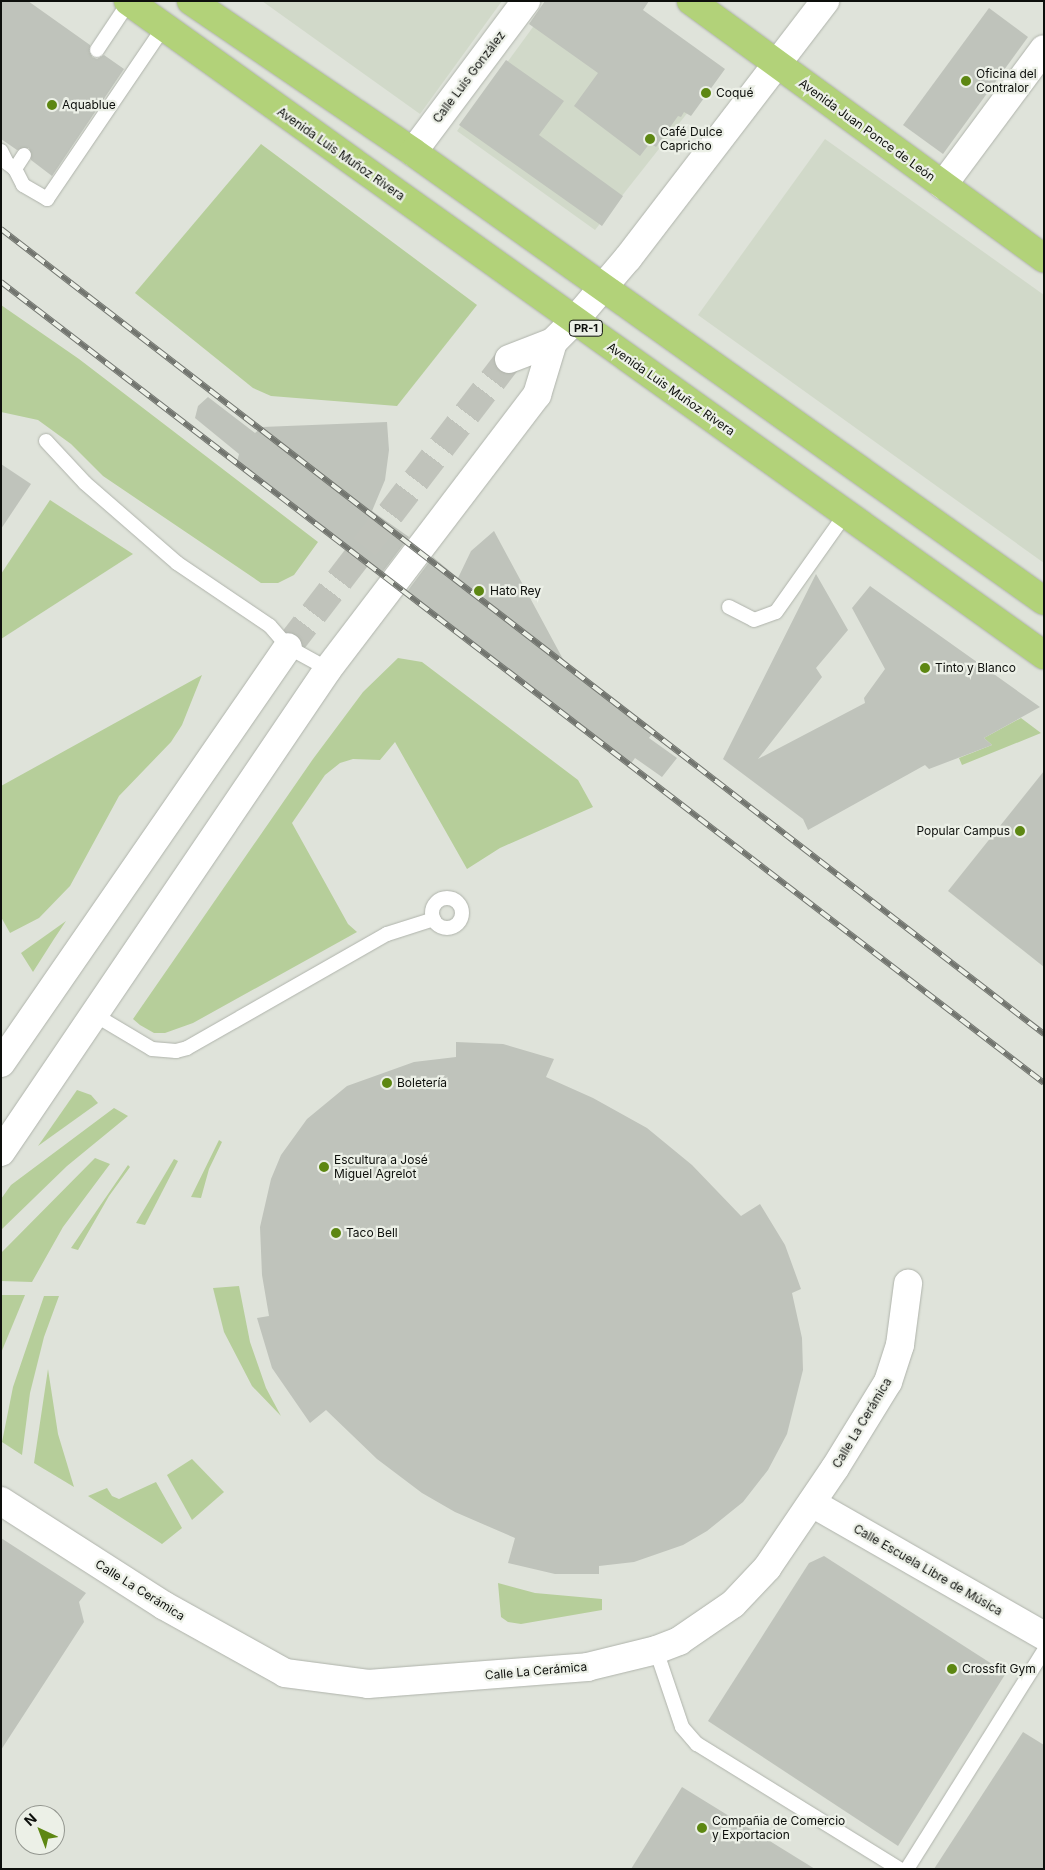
<!DOCTYPE html>
<meta charset="utf-8">
<style>
body{margin:0}
#map{position:relative;width:1045px;height:1870px;overflow:hidden;background:#dfe3da;font-family:Inter,sans-serif}
div>[style]{position:absolute}
.built>*{inset:0;background:#d1d9c9}
.green>*{inset:0;background:#b6ce9a}
.building>*{inset:0;background:#bfc3bb}
.minor-tunnel>*{height:28px;margin-top:-14px;transform-origin:0;background:repeating-linear-gradient(90deg,#c0c3bb 0 28px,transparent 0 42px)}
.roads{filter:drop-shadow(0 0 1px #afb3ab) drop-shadow(0 0 1px #afb3ab)}
.service>*{height:14px;margin:-7px;padding:0 7px;transform-origin:7px;border-radius:7px;background:#fff}
.service>.ring{margin:-7px;padding:0;box-sizing:content-box;background:none;border:14px solid #fff;border-radius:50%}
.minor>*{height:28px;margin:-14px;padding:0 14px;transform-origin:14px;border-radius:14px;background:#fff}
.primary>*{height:28px;margin:-14px;padding:0 14px;transform-origin:14px;border-radius:14px;background:#b2d279}
.rail>*{height:5.5px;margin-top:-2.75px;transform-origin:0;background:repeating-linear-gradient(90deg,#ecf0e7 0 11px,#72756f 0 22px);box-sizing:border-box;border-block:1px solid #72756f}
.dots>*{width:14px;height:14px;translate:-50% -50%;box-sizing:border-box;border:2px solid #ecf0e7;border-radius:50%}
span{translate:-50% -50%;white-space:nowrap;text-align:center;line-height:1.15;-webkit-text-stroke:4.5px #ecf0e7;paint-order:stroke}
.shield-label span{padding:1px 4px;background:#ecf0e7;border:1px solid;border-radius:4px;-webkit-text-stroke-width:0}
.shield-label{font-size:11px;color:#0d0f0c;font-weight:700}
.poi-label{font-size:12px;color:#0d0f0c}
.left{translate:0 -50%;text-align:left}
.right{translate:-100% -50%;text-align:right}
.street-label{font-size:12px;color:#0d0f0c}
.frame{position:absolute;inset:0;border:2px solid #0d0f0c;pointer-events:none}
.north{position:absolute;left:15px;top:1805px;width:50px;height:50px;box-sizing:border-box;background:#ecf0e7;border:1px solid #93968f;border-radius:50%;rotate:317deg;font-size:14px;font-weight:700;line-height:20px;text-align:center;color:#0d0f0c}
.north::after{content:'';display:block;margin:auto;width:18px;height:22px;background:#5d8712;clip-path:polygon(50% 0,100% 100%,50% 72%,0 100%)}
</style>
<div id="map">
<div class="built">
<div style="clip-path:polygon(262px 1px,502px 1px,420px 114px)"></div>
<div style="clip-path:polygon(552px 1px,722px 69px,595px 230px,457px 131px)"></div>
<div style="clip-path:polygon(825px 139px,1044px 295px,1044px 563px,698px 315px)"></div>
</div>
<div class="green">
<div style="clip-path:polygon(261px 144px,477px 305px,397px 406px,271px 396px,253px 388px,135px 293px)"></div>
<div style="clip-path:polygon(1px 305px,79px 359px,318px 542px,294px 575px,278px 583px,261px 583px,103px 476px,71px 444px,38px 420px,1px 412px)"></div>
<div style="clip-path:polygon(50px 500px,133px 554px,1px 639px,1px 574px)"></div>
<div style="clip-path:polygon(398px 658px,422px 662px,578px 780px,593px 807px,500px 848px,467px 869px,395px 742px,380px 760px,353px 759px,340px 763px,325px 775px,292px 823px,348px 924px,357px 932px,193px 1023px,165px 1033px,154px 1033px,140px 1025px,133px 1019px,313px 759px,363px 692px)"></div>
<div style="clip-path:polygon(202px 675px,182px 725px,171px 742px,119px 796px,70px 886px,39px 918px,10px 933px,1px 917px,1px 786px)"></div>
<div style="clip-path:polygon(1021px 718px,1041px 733px,962px 765px,959px 758px,992px 745px,984px 738px)"></div>
<div style="clip-path:polygon(66px 921px,54px 939px,33px 972px,21px 953px)"></div>
<div style="clip-path:polygon(77px 1090px,91px 1095px,98px 1103px,38px 1146px)"></div>
<div style="clip-path:polygon(114px 1108px,128px 1116px,67px 1166px,1px 1230px,1px 1199px,11px 1185px)"></div>
<div style="clip-path:polygon(219px 1140px,222px 1142px,209px 1169px,201px 1198px,191px 1197px)"></div>
<div style="clip-path:polygon(95px 1158px,110px 1164px,63px 1227px,32px 1282px,1px 1281px,1px 1253px)"></div>
<div style="clip-path:polygon(174px 1159px,178px 1161px,145px 1225px,136px 1223px)"></div>
<div style="clip-path:polygon(128px 1165px,130px 1167px,109px 1196px,78px 1250px,71px 1248px)"></div>
<div style="clip-path:polygon(239px 1286px,250px 1342px,266px 1388px,281px 1416px,252px 1386px,224px 1332px,213px 1288px)"></div>
<div style="clip-path:polygon(1px 1295px,25px 1295px,1px 1353px)"></div>
<div style="clip-path:polygon(44px 1296px,59px 1296px,44px 1337px,30px 1393px,22px 1455px,2px 1442px,13px 1387px)"></div>
<div style="clip-path:polygon(48px 1369px,58px 1434px,74px 1487px,34px 1463px)"></div>
<div style="clip-path:polygon(192px 1459px,224px 1492px,192px 1520px,167px 1475px)"></div>
<div style="clip-path:polygon(156px 1482px,182px 1528px,162px 1544px,88px 1496px,107px 1488px,112px 1496px,119px 1499px)"></div>
<div style="clip-path:polygon(498px 1583px,535px 1593px,602px 1599px,602px 1610px,521px 1624px,508px 1622px,501px 1617px)"></div>
</div>
<div class="building">
<div style="clip-path:polygon(1px 1px,28px 1px,90px 45px,92px 57px,97px 59px,104px 55px,124px 69px,52px 176px,31px 160px,29px 148px,17px 150px,1px 139px)"></div>
<div style="clip-path:polygon(545px 1px,649px 1px,643px 10px,725px 69px,691px 116px,684px 112px,681px 117px,678px 116px,656px 147px,650px 143px,640px 156px,574px 106px,598px 73px,529px 24px)"></div>
<div style="clip-path:polygon(989px 8px,1028px 37px,943px 154px,903px 125px)"></div>
<div style="clip-path:polygon(506px 60px,564px 101px,539px 135px,623px 196px,602px 226px,459px 125px)"></div>
<div style="clip-path:polygon(208px 397px,255px 433px,262px 427px,387px 422px,389px 450px,385px 480px,372px 511px,409px 537px,381px 574px,237px 462px,239px 454px,195px 418px,198px 406px)"></div>
<div style="clip-path:polygon(1px 464px,31px 484px,1px 529px)"></div>
<div style="clip-path:polygon(494px 531px,564px 661px,655px 730px,649px 738px,677px 758px,662px 777px,635px 758px,630px 765px,406px 593px,433px 557px,458px 578px,471px 551px)"></div>
<div style="clip-path:polygon(816px 574px,848px 630px,816px 668px,822px 677px,758px 759px,865px 703px,864px 698px,885px 669px,852px 608px,870px 586px,1040px 707px,984px 738px,992px 745px,929px 769px,925px 765px,808px 830px,803px 819px,723px 759px)"></div>
<div style="clip-path:polygon(1044px 771px,1044px 967px,948px 891px)"></div>
<div style="clip-path:polygon(456px 1042px,503px 1044px,554px 1059px,546px 1077px,593px 1098px,647px 1128px,692px 1165px,741px 1216px,760px 1204px,785px 1245px,801px 1289px,792px 1293px,802px 1338px,803px 1370px,787px 1434px,768px 1470px,743px 1502px,707px 1531px,683px 1545px,634px 1562px,599px 1566px,599px 1574px,555px 1574px,508px 1563px,515px 1538px,455px 1512px,422px 1493px,377px 1459px,326px 1410px,310px 1423px,272px 1368px,257px 1318px,269px 1316px,262px 1275px,260px 1227px,271px 1179px,281px 1155px,307px 1119px,347px 1086px,414px 1062px,456px 1057px)"></div>
<div style="clip-path:polygon(1px 1538px,86px 1593px,79px 1602px,84px 1622px,1px 1750px)"></div>
<div style="clip-path:polygon(824px 1556px,1006px 1673px,898px 1846px,708px 1721px,809px 1563px)"></div>
<div style="clip-path:polygon(1023px 1732px,1044px 1745px,1044px 1869px,934px 1869px)"></div>
<div style="clip-path:polygon(682px 1787px,815px 1869px,631px 1869px)"></div>
</div>
<div class="minor-tunnel">
<div style="left:288px;top:647px;width:363px;rotate:-52.5deg"></div>
</div>
<div class="roads">
<div class="service">
<div style="left:97px;top:50px;width:58px;rotate:-56.3deg"></div>
<div style="left:1px;top:151px;width:13px;rotate:63deg"></div>
<div style="left:7px;top:163px;width:10px;rotate:37deg"></div>
<div style="left:24px;top:155px;width:17px;rotate:123deg"></div>
<div style="left:15px;top:169px;width:18px;rotate:63deg"></div>
<div style="left:23px;top:185px;width:28px;rotate:30deg"></div>
<div style="left:47px;top:199px;width:207px;rotate:-55.8deg"></div>
<div style="left:46px;top:441px;width:57px;rotate:47.1deg"></div>
<div style="left:85px;top:483px;width:122px;rotate:41deg"></div>
<div style="left:177px;top:563px;width:112px;rotate:34.1deg"></div>
<div style="left:270px;top:626px;width:28px;rotate:49deg"></div>
<div style="left:288px;top:647px;width:46px;rotate:28.8deg"></div>
<div style="left:729px;top:607px;width:28px;rotate:27deg"></div>
<div style="left:754px;top:620px;width:23px;rotate:-20deg"></div>
<div style="left:776px;top:612px;width:121px;rotate:-54.7deg"></div>
<div class="ring" style="left:432px;top:898px;width:16px;height:16px"></div>
<div style="left:95px;top:1015px;width:66px;rotate:30.8deg"></div>
<div style="left:152px;top:1049px;width:24px;rotate:5deg"></div>
<div style="left:176px;top:1051px;width:11px;rotate:-15deg"></div>
<div style="left:187px;top:1048px;width:230px;rotate:-29.7deg"></div>
<div style="left:387px;top:934px;width:49px;rotate:-17.7deg"></div>
<div style="left:656px;top:1650px;width:81px;rotate:71.3deg"></div>
<div style="left:682px;top:1727px;width:23px;rotate:49deg"></div>
<div style="left:697px;top:1744px;width:238px;rotate:31.7deg"></div>
<div style="left:907px;top:1869px;width:257px;rotate:-57.9deg"></div>
</div>
<div class="minor">
<div style="left:413px;top:152px;width:189px;rotate:-53.2deg"></div>
<div style="left:943px;top:185px;width:169px;rotate:-53.4deg"></div>
<div style="left:509px;top:359px;width:47px;rotate:-21.1deg"></div>
<div style="left:553px;top:342px;width:31px;rotate:-45deg"></div>
<div style="left:575px;top:320px;width:82px;rotate:-49.5deg"></div>
<div style="left:628px;top:258px;width:324px;rotate:-52.5deg"></div>
<div style="left:1px;top:1063px;width:505px;rotate:-55.4deg"></div>
<div style="left:1px;top:1152px;width:583px;rotate:-55.9deg"></div>
<div style="left:328px;top:669px;width:345px;rotate:-52.7deg"></div>
<div style="left:537px;top:395px;width:55px;rotate:-73.2deg"></div>
<div style="left:1px;top:1501px;width:193px;rotate:32.7deg"></div>
<div style="left:163px;top:1605px;width:140px;rotate:29.1deg"></div>
<div style="left:285px;top:1673px;width:84px;rotate:7.5deg"></div>
<div style="left:368px;top:1684px;width:220px;rotate:-4.4deg"></div>
<div style="left:587px;top:1667px;width:71px;rotate:-13.8deg"></div>
<div style="left:656px;top:1650px;width:25px;rotate:-21deg"></div>
<div style="left:679px;top:1641px;width:65px;rotate:-34.4deg"></div>
<div style="left:733px;top:1604px;width:50px;rotate:-46.6deg"></div>
<div style="left:767px;top:1568px;width:121px;rotate:-55.8deg"></div>
<div style="left:835px;top:1468px;width:101px;rotate:-58.4deg"></div>
<div style="left:888px;top:1382px;width:39px;rotate:-72deg"></div>
<div style="left:900px;top:1345px;width:62px;rotate:-82.5deg"></div>
<div style="left:812px;top:1503px;width:267px;rotate:29.8deg"></div>
</div>
<div class="primary">
<div style="left:128px;top:1px;width:1126px;rotate:35.53deg"></div>
<div style="left:191px;top:1px;width:268px;rotate:34.2deg"></div>
<div style="left:413px;top:152px;width:774px;rotate:35.43deg"></div>
<div style="left:691px;top:1px;width:437px;rotate:36.1deg"></div>
</div>
</div>
<div class="rail">
<div style="left:1px;top:229px;width:1318px;rotate:37.66deg"></div>
<div style="left:1px;top:282px;width:1315px;rotate:37.52deg"></div>
</div>
<div class="dots">
<div style="left:966px;top:81px;background:#5d8712"></div>
<div style="left:706px;top:93px;background:#5d8712"></div>
<div style="left:52px;top:105px;background:#5d8712"></div>
<div style="left:650px;top:139px;background:#5d8712"></div>
<div style="left:479px;top:591px;background:#5d8712"></div>
<div style="left:925px;top:668px;background:#5d8712"></div>
<div style="left:1020px;top:831px;background:#5d8712"></div>
<div style="left:387px;top:1083px;background:#5d8712"></div>
<div style="left:324px;top:1167px;background:#5d8712"></div>
<div style="left:336px;top:1233px;background:#5d8712"></div>
<div style="left:952px;top:1669px;background:#5d8712"></div>
<div style="left:702px;top:1828px;background:#5d8712"></div>
</div>
<div class="shield-label">
<span style="left:586px;top:328px">PR-1</span>
</div>
<div class="poi-label">
<span class="left" style="left:976px;top:81px">Oficina del<br>Contralor</span>
<span class="left" style="left:716px;top:93px">Coqué</span>
<span class="left" style="left:62px;top:105px">Aquablue</span>
<span class="left" style="left:660px;top:139px">Café Dulce<br>Capricho</span>
<span class="left" style="left:490px;top:591px">Hato Rey</span>
<span class="left" style="left:935px;top:668px">Tinto y Blanco</span>
<span class="right" style="left:1010px;top:831px">Popular Campus</span>
<span class="left" style="left:397px;top:1083px">Boletería</span>
<span class="left" style="left:334px;top:1167px">Escultura a José<br>Miguel Agrelot</span>
<span class="left" style="left:346px;top:1233px">Taco Bell</span>
<span class="left" style="left:962px;top:1669px">Crossfit Gym</span>
<span class="left" style="left:712px;top:1828px">Compañia de Comercio<br>y Exportacion</span>
</div>
<div class="street-label">
<span style="left:469px;top:77px;rotate:-53deg">Calle Luis González</span>
<span style="left:867px;top:130px;rotate:36deg">Avenida Juan Ponce de León</span>
<span style="left:341px;top:154px;rotate:35deg">Avenida Luis Muñoz Rivera</span>
<span style="left:671px;top:389px;rotate:35deg">Avenida Luis Muñoz Rivera</span>
<span style="left:862px;top:1423px;rotate:-59deg">Calle La Cerámica</span>
<span style="left:928px;top:1570px;rotate:30deg">Calle Escuela Libre de Música</span>
<span style="left:140px;top:1590px;rotate:32deg">Calle La Cerámica</span>
<span style="left:536px;top:1671px;rotate:-5deg">Calle La Cerámica</span>
</div>
<div class="frame"></div>
<div class="north">N</div>
</div>
